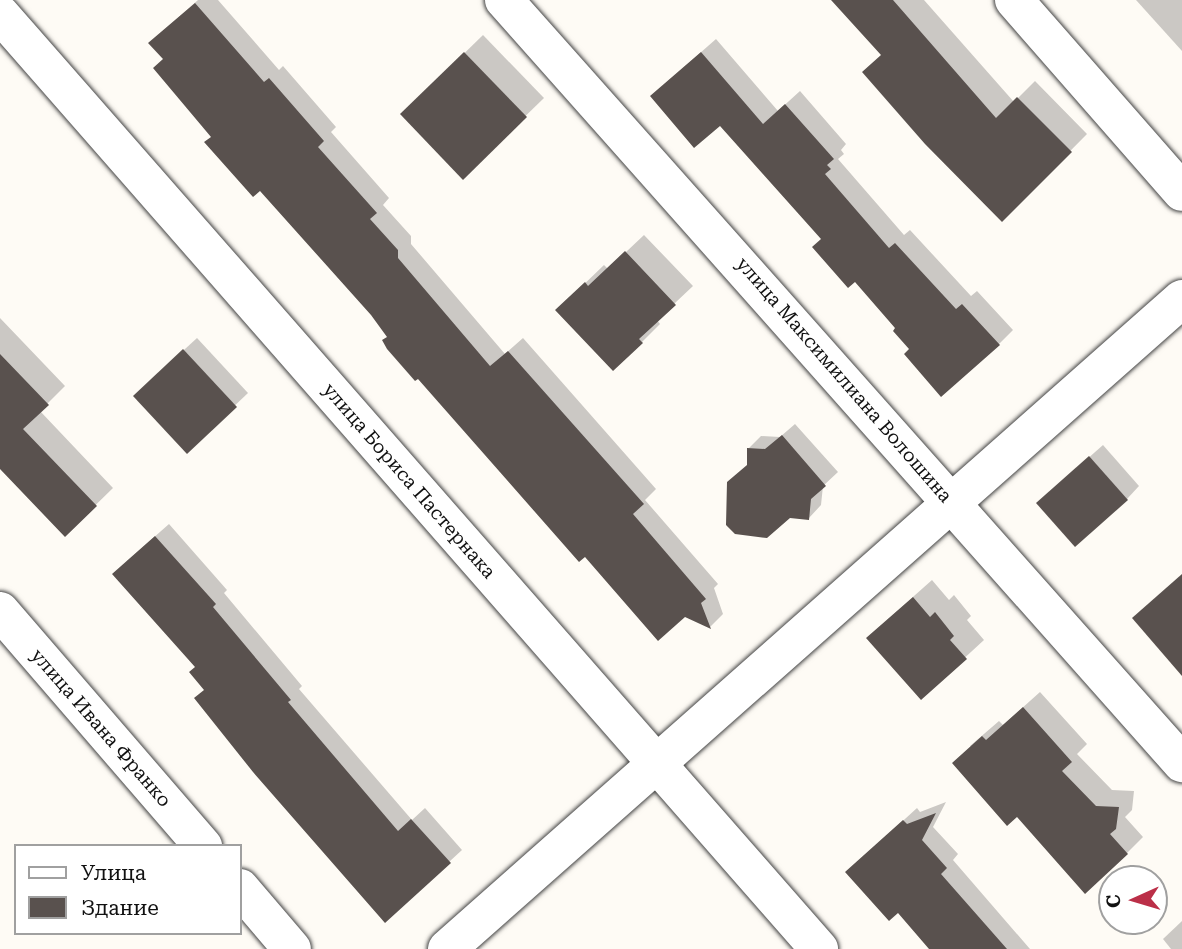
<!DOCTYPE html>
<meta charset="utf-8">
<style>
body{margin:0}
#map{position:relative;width:1182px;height:949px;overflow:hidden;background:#fefbf5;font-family:"Roboto Serif",serif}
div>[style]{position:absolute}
.shadow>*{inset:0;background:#0003}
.building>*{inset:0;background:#59514e}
.roads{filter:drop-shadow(0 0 2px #444) drop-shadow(0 0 2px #444)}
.minor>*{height:38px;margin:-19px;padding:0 19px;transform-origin:19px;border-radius:19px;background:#fff}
span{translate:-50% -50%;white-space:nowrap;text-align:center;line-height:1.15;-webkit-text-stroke:7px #fff;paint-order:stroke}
.street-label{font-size:19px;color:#111}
.legend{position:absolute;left:14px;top:844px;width:228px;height:91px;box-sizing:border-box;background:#fff;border:2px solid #a0a0a0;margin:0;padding:9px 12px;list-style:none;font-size:21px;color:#111}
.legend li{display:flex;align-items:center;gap:14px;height:35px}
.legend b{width:35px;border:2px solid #a0a0a0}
.north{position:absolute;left:1098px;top:865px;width:70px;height:70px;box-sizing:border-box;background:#fff;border:2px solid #a0a0a0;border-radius:50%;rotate:266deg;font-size:19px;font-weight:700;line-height:28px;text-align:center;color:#111}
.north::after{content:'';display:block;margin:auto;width:24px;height:32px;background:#bb2f48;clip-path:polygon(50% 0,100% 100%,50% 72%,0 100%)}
</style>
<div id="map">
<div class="shadow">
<div style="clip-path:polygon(198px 0,218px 0,279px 70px,283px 66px,336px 127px,331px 132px,389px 198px,383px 205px,411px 236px,411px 244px,505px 354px,523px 338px,656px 489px,645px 500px,718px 584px,714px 588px,723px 614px,710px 627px,585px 555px,213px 136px,165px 58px,164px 30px)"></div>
<div style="clip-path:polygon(833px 0,924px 0,1014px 102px,1035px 81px,1087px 134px,1002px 220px,883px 54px)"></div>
<div style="clip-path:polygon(1136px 0,1182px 0,1182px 51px)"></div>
<div style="clip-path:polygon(483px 35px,544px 98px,463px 177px,402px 114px)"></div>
<div style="clip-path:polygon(716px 39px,778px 111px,800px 91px,846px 144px,841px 150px,844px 154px,838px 159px,904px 235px,910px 230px,971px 296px,977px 291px,1013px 330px,999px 344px,912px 349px,823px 238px,720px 123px,667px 82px)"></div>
<div style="clip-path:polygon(644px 235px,693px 286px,657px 320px,660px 324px,642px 342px,576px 292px,604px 265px,608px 269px)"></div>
<div style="clip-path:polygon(0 318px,65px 386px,40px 411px,113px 488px,65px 535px,0 466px)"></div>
<div style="clip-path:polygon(197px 338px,248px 393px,187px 451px,148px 383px)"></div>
<div style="clip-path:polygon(795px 424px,838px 472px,823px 486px,821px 505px,809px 518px,748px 464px,748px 449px,761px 436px,780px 437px)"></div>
<div style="clip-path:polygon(1103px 445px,1139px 486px,1127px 499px,1051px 491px)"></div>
<div style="clip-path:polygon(169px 524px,227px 590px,224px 593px,302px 686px,299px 689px,412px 820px,425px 808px,462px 850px,386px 920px,205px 689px,196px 667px,127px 561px)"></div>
<div style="clip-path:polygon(932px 580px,949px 600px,954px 595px,971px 616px,967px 620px,984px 640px,921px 698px,887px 620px)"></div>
<div style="clip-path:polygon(1040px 692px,1087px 744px,1077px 754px,1112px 790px,1134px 791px,1132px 810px,1125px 817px,1143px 837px,1127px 853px,970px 746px,999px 721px,1003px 725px)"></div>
<div style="clip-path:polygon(946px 802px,933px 827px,958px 854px,953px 860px,1030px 949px,932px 949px,860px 860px,917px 808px,920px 812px)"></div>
<div style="clip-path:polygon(1182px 921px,1182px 949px,1171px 949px,1163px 939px)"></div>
</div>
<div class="building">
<div style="clip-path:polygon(831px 0,893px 0,996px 118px,1017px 97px,1072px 152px,1002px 222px,925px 144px,862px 72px,881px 55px)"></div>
<div style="clip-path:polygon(195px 3px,264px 82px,269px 78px,324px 141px,318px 147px,377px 213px,370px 219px,398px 250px,398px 258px,490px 366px,508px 351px,644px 504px,633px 514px,706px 599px,701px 603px,711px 629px,685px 617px,658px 641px,585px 557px,579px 562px,418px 379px,415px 381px,387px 349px,382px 340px,387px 337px,371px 315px,260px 191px,253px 197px,204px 142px,211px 137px,153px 68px,163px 59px,148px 43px)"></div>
<div style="clip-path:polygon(464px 52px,527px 117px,463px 180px,400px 114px)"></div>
<div style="clip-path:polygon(701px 52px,763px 124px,785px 104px,834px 159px,827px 165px,831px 169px,825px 174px,889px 248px,895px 243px,956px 309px,962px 304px,1000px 345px,941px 397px,904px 354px,909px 349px,893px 331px,895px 328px,855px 282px,848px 288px,812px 247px,821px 239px,720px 126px,694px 148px,650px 96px)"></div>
<div style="clip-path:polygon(625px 251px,676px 305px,639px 339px,643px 343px,613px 371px,555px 310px,585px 282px,588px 286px)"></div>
<div style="clip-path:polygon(183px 349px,237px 407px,187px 454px,133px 396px)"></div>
<div style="clip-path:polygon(0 354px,49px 405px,23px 429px,97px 506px,65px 537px,0 469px)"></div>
<div style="clip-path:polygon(782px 435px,826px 486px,811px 499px,809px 520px,790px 518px,767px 538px,735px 534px,726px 525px,727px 482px,747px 465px,747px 448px,765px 449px)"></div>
<div style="clip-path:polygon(1089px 456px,1128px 500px,1075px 547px,1036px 503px)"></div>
<div style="clip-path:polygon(155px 536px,216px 604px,213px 607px,291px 700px,288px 702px,398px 831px,411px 819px,451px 863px,385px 923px,253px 772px,194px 698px,204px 690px,189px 672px,195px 667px,112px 574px)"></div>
<div style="clip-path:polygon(1182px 574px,1182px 676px,1132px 618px)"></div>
<div style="clip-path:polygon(913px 597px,930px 617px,935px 612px,954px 636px,950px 640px,967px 659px,921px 700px,866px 638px)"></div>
<div style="clip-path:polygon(1023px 707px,1072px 762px,1062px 771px,1096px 806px,1119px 807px,1116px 829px,1110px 834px,1128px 854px,1085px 894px,1017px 817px,1007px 826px,952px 763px,982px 736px,986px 740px)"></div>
<div style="clip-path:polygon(936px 813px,922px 840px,947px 868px,941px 874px,1007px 949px,929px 949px,898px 913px,889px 921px,845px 872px,903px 820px,907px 824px)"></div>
</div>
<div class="roads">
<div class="minor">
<div style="left:504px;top:0;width:1021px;rotate:48.38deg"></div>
<div style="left:1014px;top:0;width:255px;rotate:48.8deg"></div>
<div style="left:0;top:14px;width:1243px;rotate:48.78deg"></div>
<div style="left:0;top:611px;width:311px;rotate:49.2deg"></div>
<div style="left:240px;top:888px;width:80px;rotate:49.6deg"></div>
<div style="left:447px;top:949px;width:981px;rotate:-41.49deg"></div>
</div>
</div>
<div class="street-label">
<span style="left:844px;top:380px;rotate:49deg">улица Максимилиана Волошина</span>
<span style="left:409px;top:481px;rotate:49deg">улица Бориса Пастернака</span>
<span style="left:101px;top:728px;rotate:49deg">улица Ивана Франко</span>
</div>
<ul class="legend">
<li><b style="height:9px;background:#fff"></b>Улица</li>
<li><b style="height:19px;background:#59514e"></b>Здание</li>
</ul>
<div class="north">С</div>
</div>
